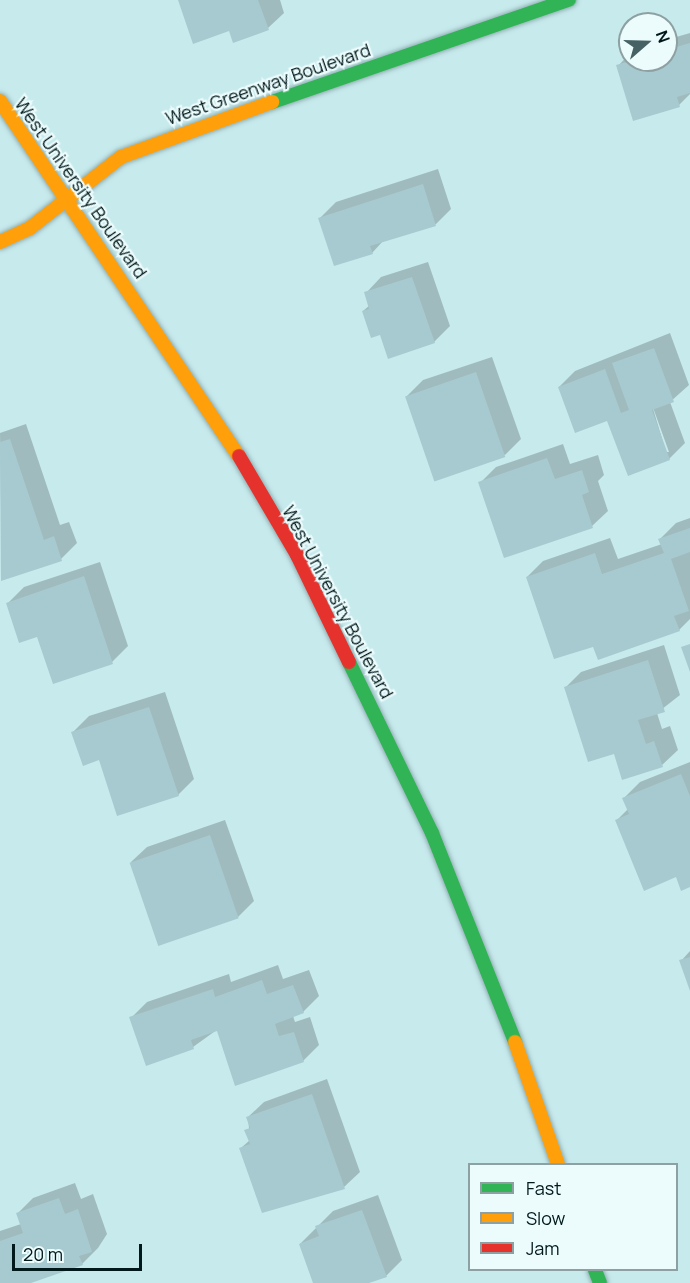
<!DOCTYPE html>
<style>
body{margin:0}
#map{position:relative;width:690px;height:1283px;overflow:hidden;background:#c7eaed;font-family:Manrope,sans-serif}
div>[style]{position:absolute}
.shadow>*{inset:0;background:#0003}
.building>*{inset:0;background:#a7cad0;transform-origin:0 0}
.roads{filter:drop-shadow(0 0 2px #91b0b3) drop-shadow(0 0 2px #91b0b3)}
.fast>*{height:14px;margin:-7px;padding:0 7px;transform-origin:7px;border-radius:7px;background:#30b455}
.slow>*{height:14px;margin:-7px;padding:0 7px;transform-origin:7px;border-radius:7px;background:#ff9f0a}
.jam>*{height:14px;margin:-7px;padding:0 7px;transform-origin:7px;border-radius:7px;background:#e5322d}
span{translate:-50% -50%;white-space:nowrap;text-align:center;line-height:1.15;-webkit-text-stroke:4.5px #ecfbfc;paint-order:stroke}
.street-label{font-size:18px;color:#01191b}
.legend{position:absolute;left:468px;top:1163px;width:210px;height:108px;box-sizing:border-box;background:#ecfbfc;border:2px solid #8ea1a2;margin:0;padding:8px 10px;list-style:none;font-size:18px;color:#01191b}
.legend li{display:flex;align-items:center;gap:12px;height:30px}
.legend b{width:30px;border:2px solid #8ea1a2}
.north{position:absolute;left:618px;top:12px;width:60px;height:60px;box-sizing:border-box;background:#ecfbfc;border:2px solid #8ea1a2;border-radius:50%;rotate:70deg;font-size:16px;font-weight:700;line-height:24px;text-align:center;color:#01191b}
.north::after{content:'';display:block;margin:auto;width:21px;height:27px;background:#466264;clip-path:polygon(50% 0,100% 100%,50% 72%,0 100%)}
.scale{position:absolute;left:12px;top:1244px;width:130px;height:27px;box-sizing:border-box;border:3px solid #01191b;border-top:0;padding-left:8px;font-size:18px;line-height:21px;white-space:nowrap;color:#01191b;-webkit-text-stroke:4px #ecfbfc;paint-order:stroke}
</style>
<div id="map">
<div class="shadow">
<div style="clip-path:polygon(179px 0,280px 0,284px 13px,268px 28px,230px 29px)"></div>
<div style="clip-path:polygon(690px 33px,690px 94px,679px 105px,618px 66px,630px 53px,630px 60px,666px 60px,666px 40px)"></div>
<div style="clip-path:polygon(438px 169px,451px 209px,436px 224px,384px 240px,372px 253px,320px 218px,336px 202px)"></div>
<div style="clip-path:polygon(428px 262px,450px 326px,434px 342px,381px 333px,363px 311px,370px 305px,366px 293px,381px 277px)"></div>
<div style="clip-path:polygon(evenodd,670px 333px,689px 385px,670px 402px,685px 443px,669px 459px,559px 387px,575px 371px,670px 333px,651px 402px,669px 452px,666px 452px,651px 402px)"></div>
<div style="clip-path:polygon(492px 357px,521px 439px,505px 455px,407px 396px,423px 380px)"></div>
<div style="clip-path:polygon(26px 424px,60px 525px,69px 522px,77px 543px,61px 559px,2px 579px,0 433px)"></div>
<div style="clip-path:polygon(563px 444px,570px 464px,598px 455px,604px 475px,598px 481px,608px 511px,592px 526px,480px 483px,496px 467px)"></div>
<div style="clip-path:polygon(690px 518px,690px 619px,679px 630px,594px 645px,527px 577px,543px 561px,610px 538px,618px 559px,662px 544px,660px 539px,676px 523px)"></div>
<div style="clip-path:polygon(100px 562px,128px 646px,112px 662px,38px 635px,8px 603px,24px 587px)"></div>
<div style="clip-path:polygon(664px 645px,680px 695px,657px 713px,662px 729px,670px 726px,678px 750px,662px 765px,565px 688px,581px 672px)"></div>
<div style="clip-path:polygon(165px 692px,194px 779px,178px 795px,100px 759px,73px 732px,89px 716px)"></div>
<div style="clip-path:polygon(690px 762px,690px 886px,617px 820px,628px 809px,624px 798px,640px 782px)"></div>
<div style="clip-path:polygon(225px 820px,254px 901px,238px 917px,159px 944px,131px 862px,147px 847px)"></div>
<div style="clip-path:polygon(690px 951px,690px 987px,681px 961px)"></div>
<div style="clip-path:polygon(278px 965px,283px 979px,309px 970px,319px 996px,303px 1012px,293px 1016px,295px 1022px,310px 1017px,319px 1045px,303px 1061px,218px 1029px,193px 1047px,131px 1018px,147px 1002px,229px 974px,231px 982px)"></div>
<div style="clip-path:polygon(327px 1079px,360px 1172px,344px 1187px,241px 1148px,250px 1140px,248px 1117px,264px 1102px)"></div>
<div style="clip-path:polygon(75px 1183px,81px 1199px,93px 1194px,107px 1234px,98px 1248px,82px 1264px,26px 1283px,0 1283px,0 1231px,21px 1224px,17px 1214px,33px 1198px)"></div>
<div style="clip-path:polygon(378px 1195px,402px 1260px,386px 1276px,365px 1283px,315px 1283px,300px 1244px,333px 1211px)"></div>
</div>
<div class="building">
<div style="clip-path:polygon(178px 0,258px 0,269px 30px,233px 43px,229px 31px,193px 44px)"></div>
<div style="clip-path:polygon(690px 43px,690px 93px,677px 97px,680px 107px,633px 121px,616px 65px,634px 60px,666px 60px,666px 50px)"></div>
<div style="clip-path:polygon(423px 184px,436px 226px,370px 246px,373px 254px,334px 266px,318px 218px)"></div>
<div style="clip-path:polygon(412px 277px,435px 343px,388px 359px,380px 335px,371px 338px,362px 311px,369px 309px,364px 292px)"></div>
<div style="clip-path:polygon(654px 348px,674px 402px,652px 410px,670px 460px,628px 476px,607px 421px,575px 433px,558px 387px,605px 369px,621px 413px,629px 410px,612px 363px)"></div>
<div style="left:476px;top:372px;width:90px;height:75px;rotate:71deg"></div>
<div style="clip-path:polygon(10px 439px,44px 540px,54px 536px,62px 561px,1px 581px,0 442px)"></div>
<div style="clip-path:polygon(547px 458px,555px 479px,582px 470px,589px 492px,582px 495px,593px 528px,504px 558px,478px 482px)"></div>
<div style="clip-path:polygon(690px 528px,690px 552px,671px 559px,689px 611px,674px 616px,680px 631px,598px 660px,593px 647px,554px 659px,526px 577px,595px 553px,602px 574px,664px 553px,658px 539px)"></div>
<div style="clip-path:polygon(84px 576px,113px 664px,53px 684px,37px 637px,19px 643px,6px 603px)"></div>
<div style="clip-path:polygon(690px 644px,690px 672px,681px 647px)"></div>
<div style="clip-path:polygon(648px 660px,665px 712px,638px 720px,646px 744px,654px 741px,663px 767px,622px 780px,614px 754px,588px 762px,564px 687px)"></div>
<div style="clip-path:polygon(149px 707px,179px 796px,117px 816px,99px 760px,83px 766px,71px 732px)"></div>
<div style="clip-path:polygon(681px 774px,690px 796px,690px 887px,681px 891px,676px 877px,644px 891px,615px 820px,629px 814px,622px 798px)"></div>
<div style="left:210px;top:835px;width:88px;height:85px;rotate:71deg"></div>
<div style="clip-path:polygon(690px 957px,690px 991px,679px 960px)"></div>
<div style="clip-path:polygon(262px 980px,267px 994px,293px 985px,304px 1013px,275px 1024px,279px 1036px,294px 1032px,304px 1062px,235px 1086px,217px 1031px,191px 1040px,194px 1049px,146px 1066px,129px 1017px,213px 989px,215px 997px)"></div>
<div style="clip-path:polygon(312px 1094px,345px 1189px,262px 1213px,239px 1148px,250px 1144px,244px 1130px,250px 1128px,246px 1117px)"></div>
<div style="clip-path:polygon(59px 1198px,65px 1214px,78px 1209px,92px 1252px,79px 1256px,83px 1265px,31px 1283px,0 1283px,0 1241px,23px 1233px,16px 1213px)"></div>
<div style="clip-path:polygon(362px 1210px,387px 1277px,369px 1283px,313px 1283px,299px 1244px,319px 1236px,315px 1226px)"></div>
</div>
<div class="roads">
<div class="fast">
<div style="left:272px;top:102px;width:314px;rotate:-19deg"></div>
<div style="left:349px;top:662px;width:190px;rotate:64.1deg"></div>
<div style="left:432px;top:833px;width:225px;rotate:68.3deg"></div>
<div style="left:595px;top:1270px;width:14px;rotate:69deg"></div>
</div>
<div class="slow">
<div style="left:0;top:101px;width:428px;rotate:56.1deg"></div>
<div style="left:0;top:242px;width:33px;rotate:-25deg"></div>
<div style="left:30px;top:228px;width:115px;rotate:-38deg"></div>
<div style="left:121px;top:157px;width:161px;rotate:-20deg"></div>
<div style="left:515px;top:1042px;width:129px;rotate:70.6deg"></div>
</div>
<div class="jam">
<div style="left:239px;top:456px;width:115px;rotate:59.6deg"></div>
<div style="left:297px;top:555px;width:119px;rotate:64.1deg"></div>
</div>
</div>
<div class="street-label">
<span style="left:268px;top:84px;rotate:-19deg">West Greenway Boulevard</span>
<span style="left:81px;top:188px;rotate:55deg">West University Boulevard</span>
<span style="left:338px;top:602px;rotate:62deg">West University Boulevard</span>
</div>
<ul class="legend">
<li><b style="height:8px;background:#30b455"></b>Fast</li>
<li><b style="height:8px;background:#ff9f0a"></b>Slow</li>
<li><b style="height:8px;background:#e5322d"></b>Jam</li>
</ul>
<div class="north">N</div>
<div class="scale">20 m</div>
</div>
